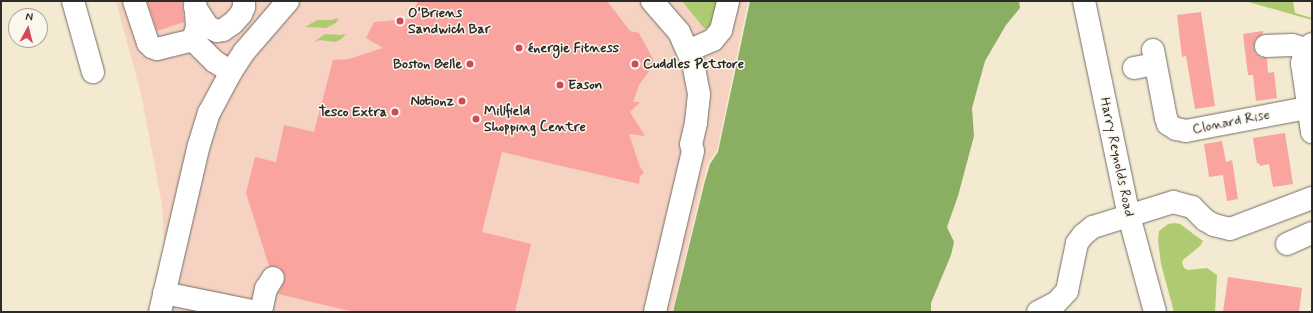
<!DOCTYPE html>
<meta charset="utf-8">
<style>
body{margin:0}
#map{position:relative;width:1313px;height:313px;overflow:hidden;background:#f4e9d1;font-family:Mynerve,sans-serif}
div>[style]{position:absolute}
.built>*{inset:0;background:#f5d2c2}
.green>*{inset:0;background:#aecb71}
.forest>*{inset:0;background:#8aaf63}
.building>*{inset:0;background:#f9a49f}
.roads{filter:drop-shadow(0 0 1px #716e65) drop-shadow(0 0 1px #716e65)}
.minor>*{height:22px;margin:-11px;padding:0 11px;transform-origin:11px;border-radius:11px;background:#fff}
.dots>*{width:11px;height:11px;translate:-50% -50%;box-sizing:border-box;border:2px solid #fbf7ec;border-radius:50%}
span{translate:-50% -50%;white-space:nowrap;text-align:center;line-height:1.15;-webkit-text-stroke:3px #fbf7ec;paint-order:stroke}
.poi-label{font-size:14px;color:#2b2b2b;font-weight:700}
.left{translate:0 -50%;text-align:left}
.right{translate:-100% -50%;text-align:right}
.street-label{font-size:14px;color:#2b2b2b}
.frame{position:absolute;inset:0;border:2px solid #2b2b2b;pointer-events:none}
.north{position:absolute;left:8px;top:8px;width:40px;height:40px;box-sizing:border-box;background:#fbf7ec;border:1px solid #a8a59f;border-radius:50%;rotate:7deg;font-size:11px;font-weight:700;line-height:16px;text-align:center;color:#2b2b2b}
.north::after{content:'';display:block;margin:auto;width:14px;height:18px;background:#d1495b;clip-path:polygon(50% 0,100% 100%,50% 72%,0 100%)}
</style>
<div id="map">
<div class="built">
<div style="clip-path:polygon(116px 1px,748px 1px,717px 150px,707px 165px,672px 312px,168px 312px,162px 205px,142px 98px)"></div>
</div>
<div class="green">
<div style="clip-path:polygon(682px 1px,717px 1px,710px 26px,706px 29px,703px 27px)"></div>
<div style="clip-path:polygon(1245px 1px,1293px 1px,1295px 13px,1312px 18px,1312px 20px)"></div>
<div style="clip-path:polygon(339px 18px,336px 23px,326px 28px,305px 27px,317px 20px,331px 20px)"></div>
<div style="clip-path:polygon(325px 34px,340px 35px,346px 34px,340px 40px,335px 42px,320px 40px,314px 42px)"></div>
<div style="clip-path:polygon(1175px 223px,1180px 224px,1203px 241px,1200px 246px,1183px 260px,1182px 263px,1184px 268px,1188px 270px,1207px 268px,1217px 275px,1215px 312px,1174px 312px,1161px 264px,1158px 240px,1159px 231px,1168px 224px)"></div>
</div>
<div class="forest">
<div style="clip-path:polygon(750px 1px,1019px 1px,1020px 8px,1006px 25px,985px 61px,972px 108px,974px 136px,958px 196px,947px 227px,954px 242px,951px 255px,931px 303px,931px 312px,673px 312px,705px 181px,710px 164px,718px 152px)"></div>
</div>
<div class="building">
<div style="clip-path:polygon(147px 1px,182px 1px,184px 22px,157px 31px)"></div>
<div style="clip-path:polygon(418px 1px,607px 1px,630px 31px,639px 33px,655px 63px,639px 85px,633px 102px,640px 102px,630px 112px,645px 136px,629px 134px,640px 167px,644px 173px,640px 176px,639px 184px,502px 152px,482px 232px,531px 244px,515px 312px,354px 312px,278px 294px,285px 279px,284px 273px,279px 267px,269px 266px,246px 193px,255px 157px,276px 162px,284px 125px,314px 132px,333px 60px,349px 59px,383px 48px,366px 38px,374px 22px,410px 19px)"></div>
<div style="clip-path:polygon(1201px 12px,1215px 106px,1195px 109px,1186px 56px,1182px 57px,1177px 15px)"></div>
<div style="clip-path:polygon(1263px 31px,1263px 34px,1255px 40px,1254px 47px,1255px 52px,1260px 57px,1267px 58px,1268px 73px,1274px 72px,1277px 98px,1256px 101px,1253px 75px,1248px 75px,1243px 34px)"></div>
<div style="clip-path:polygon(1285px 133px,1293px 184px,1273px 187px,1269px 164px,1260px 166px,1259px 163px,1257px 164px,1253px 138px)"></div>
<div style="clip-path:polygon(1222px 141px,1226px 162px,1232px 160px,1238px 199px,1227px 201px,1223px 175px,1209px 177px,1204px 144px)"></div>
<div style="clip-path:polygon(1228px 277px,1302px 288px,1299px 312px,1223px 312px)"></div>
</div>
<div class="roads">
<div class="minor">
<div style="left:73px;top:1px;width:74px;rotate:74.3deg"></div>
<div style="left:134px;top:1px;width:44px;rotate:71.6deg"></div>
<div style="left:148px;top:43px;width:6px;rotate:45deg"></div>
<div style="left:152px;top:47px;width:5px;rotate:22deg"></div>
<div style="left:157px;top:49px;width:37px;rotate:-14deg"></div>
<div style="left:193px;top:40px;width:14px;rotate:-73deg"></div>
<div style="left:197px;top:27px;width:26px;rotate:-94deg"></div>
<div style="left:652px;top:1px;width:41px;rotate:48.9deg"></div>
<div style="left:679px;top:32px;width:10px;rotate:66deg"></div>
<div style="left:683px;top:41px;width:24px;rotate:66deg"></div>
<div style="left:693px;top:63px;width:32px;rotate:79deg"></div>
<div style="left:699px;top:94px;width:29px;rotate:96deg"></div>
<div style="left:696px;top:123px;width:22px;rotate:103deg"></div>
<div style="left:691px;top:144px;width:7px;rotate:74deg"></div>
<div style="left:693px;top:151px;width:165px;rotate:103.3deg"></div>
<div style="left:1084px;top:1px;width:220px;rotate:78.2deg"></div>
<div style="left:1129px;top:216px;width:99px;rotate:74.8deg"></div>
<div style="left:195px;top:7px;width:24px;rotate:57deg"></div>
<div style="left:208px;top:27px;width:10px;rotate:24deg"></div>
<div style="left:217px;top:31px;width:6px;rotate:-9deg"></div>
<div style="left:223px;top:30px;width:12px;rotate:-35deg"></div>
<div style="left:233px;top:23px;width:12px;rotate:-48deg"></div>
<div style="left:241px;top:14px;width:8px;rotate:-67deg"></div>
<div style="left:244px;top:7px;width:6px;rotate:-90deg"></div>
<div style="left:193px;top:40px;width:30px;rotate:45deg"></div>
<div style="left:214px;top:61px;width:20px;rotate:33deg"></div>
<div style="left:1312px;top:44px;width:8px;rotate:140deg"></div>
<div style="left:1306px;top:49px;width:15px;rotate:106deg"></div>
<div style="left:1302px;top:63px;width:70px;rotate:81.8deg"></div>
<div style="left:1266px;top:46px;width:26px;rotate:-2deg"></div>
<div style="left:1292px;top:45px;width:15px;rotate:16deg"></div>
<div style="left:1153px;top:50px;width:69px;rotate:79.2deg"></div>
<div style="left:1166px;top:118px;width:6px;rotate:72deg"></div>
<div style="left:1168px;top:124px;width:9px;rotate:32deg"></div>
<div style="left:1176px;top:129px;width:10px;rotate:11deg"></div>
<div style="left:1186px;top:131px;width:123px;rotate:-10.8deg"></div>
<div style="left:688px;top:51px;width:27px;rotate:-24deg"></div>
<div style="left:713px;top:40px;width:13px;rotate:-51deg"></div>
<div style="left:721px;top:30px;width:30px;rotate:-76deg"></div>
<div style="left:1134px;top:68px;width:21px;rotate:-11deg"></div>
<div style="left:1287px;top:244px;width:27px;rotate:-24deg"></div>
<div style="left:164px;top:293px;width:95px;rotate:11.5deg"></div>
<div style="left:160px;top:312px;width:171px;rotate:-76.9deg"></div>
<div style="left:199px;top:145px;width:34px;rotate:-73deg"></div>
<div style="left:209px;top:113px;width:47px;rotate:-61.8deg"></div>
<div style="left:231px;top:72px;width:24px;rotate:-57deg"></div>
<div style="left:244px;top:52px;width:67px;rotate:-49.2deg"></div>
<div style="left:261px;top:312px;width:24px;rotate:-78deg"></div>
<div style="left:266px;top:289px;width:13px;rotate:-58deg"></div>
<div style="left:1038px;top:312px;width:20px;rotate:-27deg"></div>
<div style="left:1056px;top:303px;width:16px;rotate:-47deg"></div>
<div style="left:1067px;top:291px;width:49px;rotate:-78.2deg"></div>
<div style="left:1077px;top:243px;width:10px;rotate:-53deg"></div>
<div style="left:1083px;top:235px;width:13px;rotate:-39deg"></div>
<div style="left:1093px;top:227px;width:84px;rotate:-17.4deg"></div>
<div style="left:1173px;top:202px;width:20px;rotate:15deg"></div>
<div style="left:1192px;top:207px;width:18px;rotate:45deg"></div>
<div style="left:1205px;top:220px;width:10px;rotate:29deg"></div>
<div style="left:1214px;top:225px;width:16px;rotate:14deg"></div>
<div style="left:1230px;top:229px;width:88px;rotate:-20.7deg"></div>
</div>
</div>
<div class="dots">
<div style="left:400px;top:21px;background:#d1495b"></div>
<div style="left:519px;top:48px;background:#d1495b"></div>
<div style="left:470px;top:64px;background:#d1495b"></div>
<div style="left:635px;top:64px;background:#d1495b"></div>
<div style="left:560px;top:85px;background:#d1495b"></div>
<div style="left:462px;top:101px;background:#d1495b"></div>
<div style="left:395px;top:112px;background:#d1495b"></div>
<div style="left:476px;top:119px;background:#d1495b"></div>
</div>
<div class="poi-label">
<span class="left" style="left:408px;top:21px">O'Briens<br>Sandwich Bar</span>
<span class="left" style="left:527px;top:48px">énergie Fitness</span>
<span class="right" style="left:462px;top:64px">Boston Belle</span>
<span class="left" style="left:643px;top:64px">Cuddles Petstore</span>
<span class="left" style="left:568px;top:85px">Eason</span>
<span class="right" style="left:454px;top:101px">Notionz</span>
<span class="left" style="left:484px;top:119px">Millfield<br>Shopping Centre</span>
<span class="right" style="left:387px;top:112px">Tesco Extra</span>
</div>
<div class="street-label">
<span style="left:1231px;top:122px;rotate:-11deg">Clonard Rise</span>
<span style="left:1117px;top:157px;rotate:78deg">Harry Reynolds Road</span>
</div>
<div class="frame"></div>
<div class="north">N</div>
</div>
